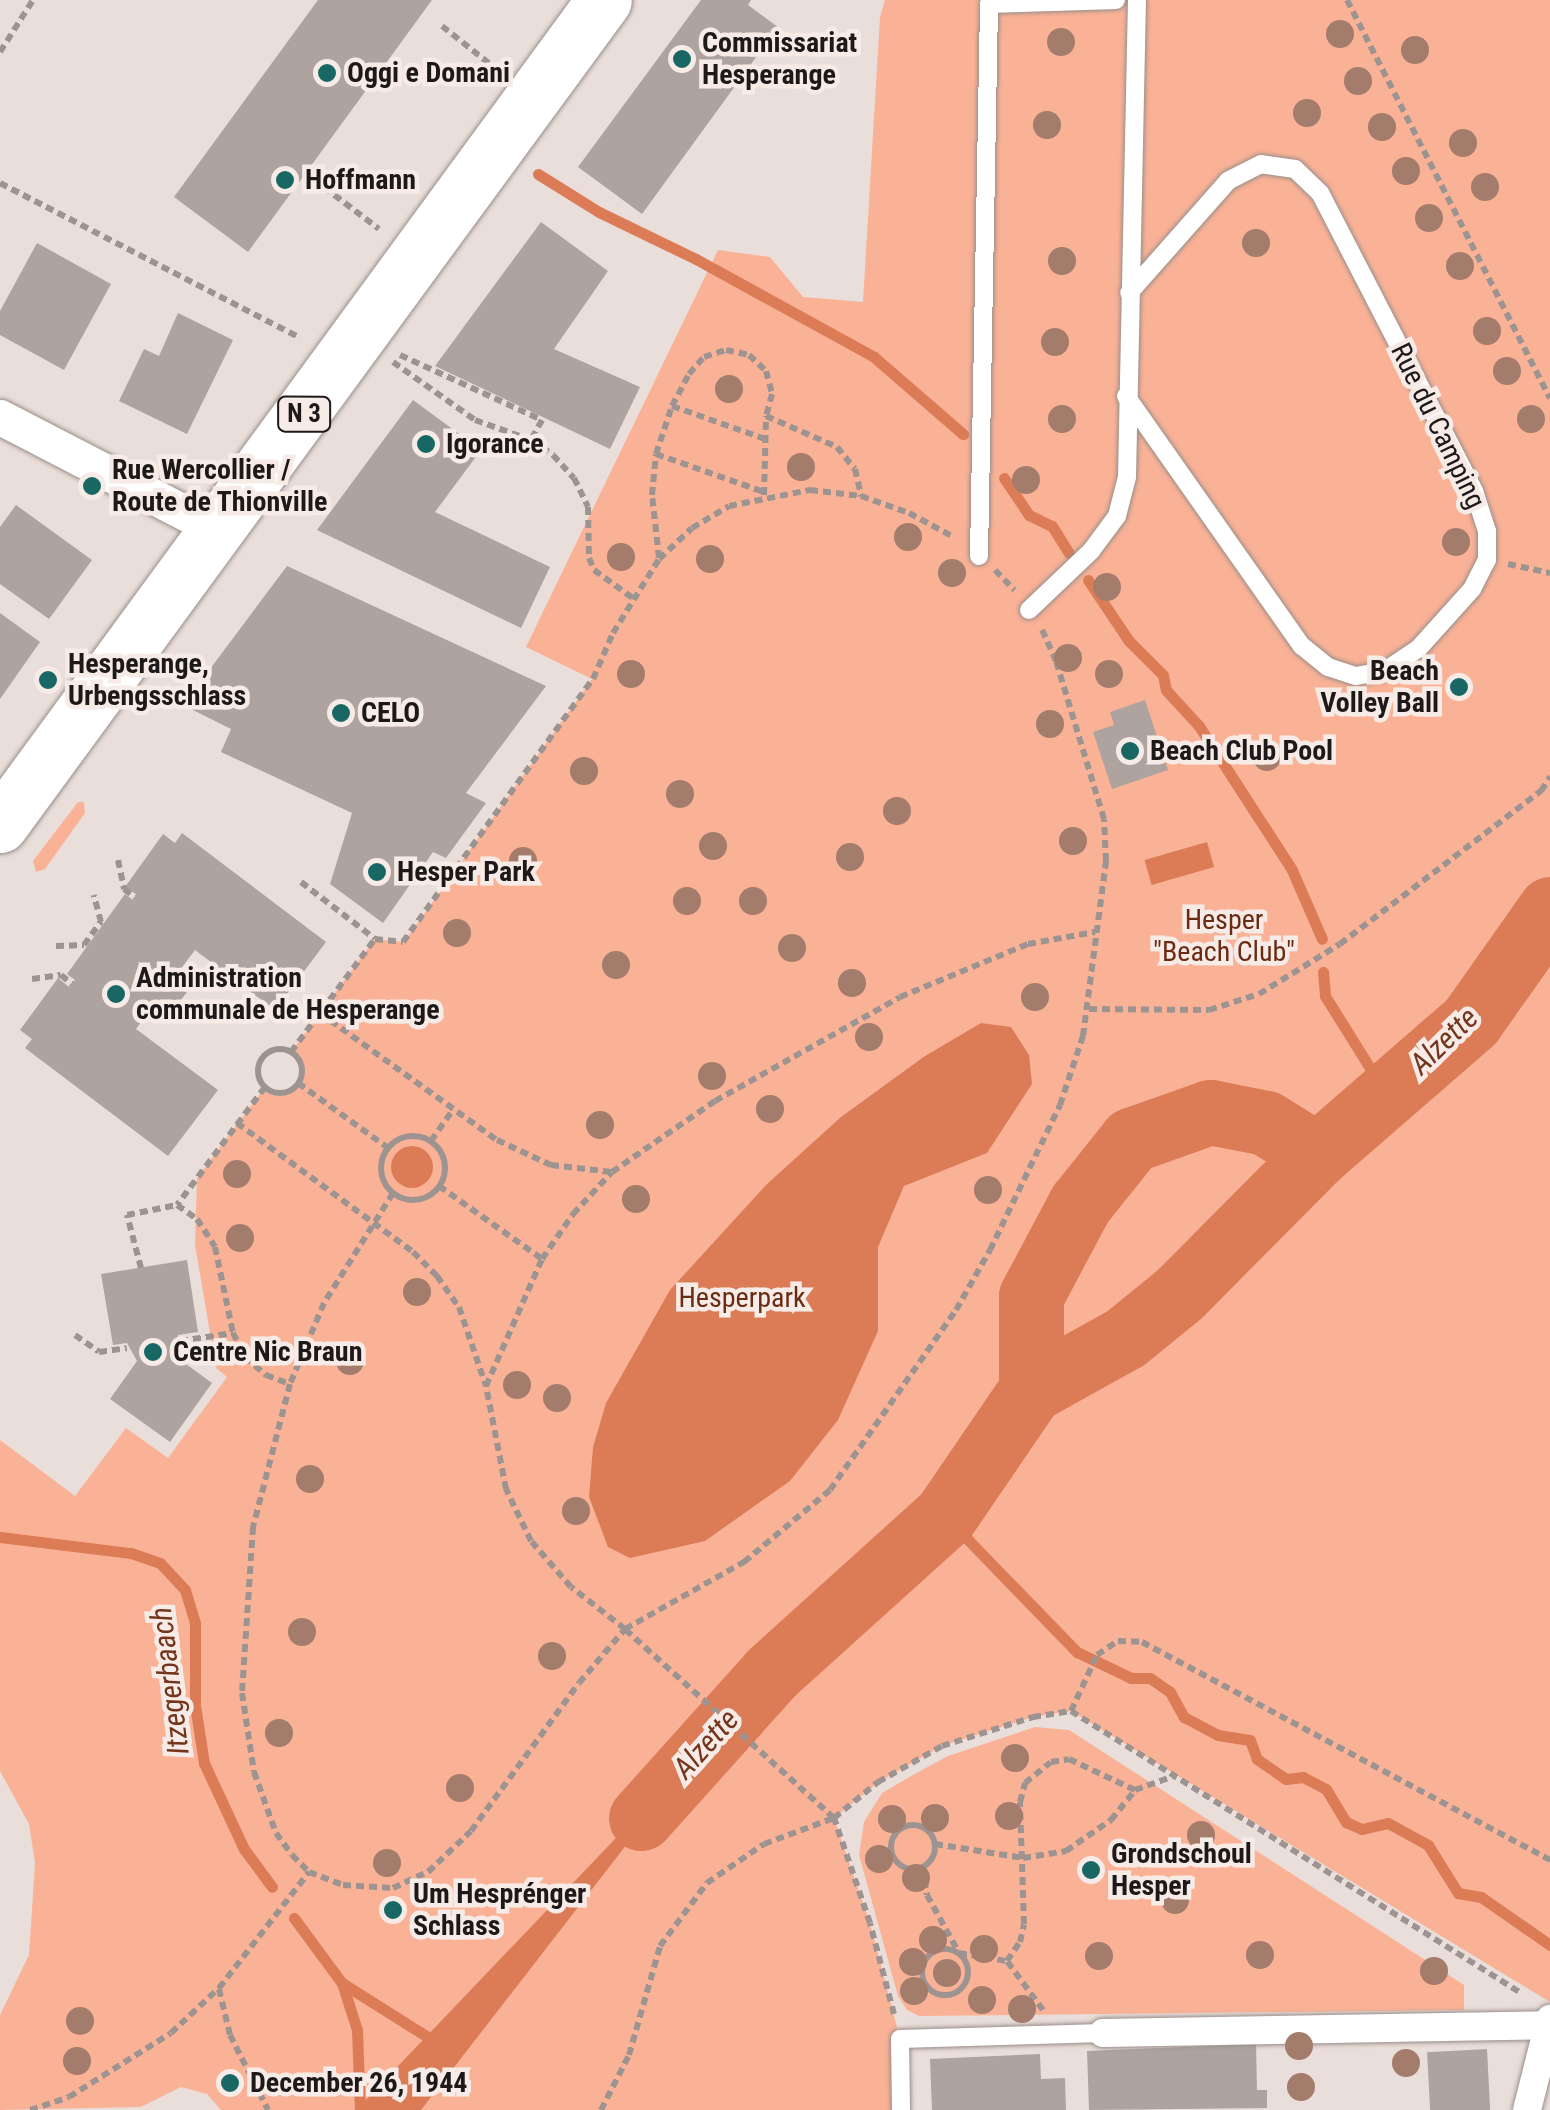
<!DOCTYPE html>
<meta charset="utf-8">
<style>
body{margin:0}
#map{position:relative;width:1550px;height:2110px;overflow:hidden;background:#eadeda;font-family:"Roboto Condensed",sans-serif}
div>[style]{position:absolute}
.green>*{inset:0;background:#fab296}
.water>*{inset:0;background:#dc7c57;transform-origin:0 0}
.round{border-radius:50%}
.stream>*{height:11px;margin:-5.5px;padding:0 5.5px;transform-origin:5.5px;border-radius:5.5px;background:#dc7c57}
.river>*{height:65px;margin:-32.5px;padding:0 32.5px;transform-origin:32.5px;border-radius:32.5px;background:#dc7c57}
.building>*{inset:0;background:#aea39f;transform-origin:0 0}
.path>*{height:6px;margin-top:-3px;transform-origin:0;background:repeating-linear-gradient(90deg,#9d9491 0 8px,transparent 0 13px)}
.path>.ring{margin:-3px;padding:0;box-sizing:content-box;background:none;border:6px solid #9d9491;border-radius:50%}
.roads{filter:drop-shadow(0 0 2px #998e8a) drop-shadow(0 0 2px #998e8a)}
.service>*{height:18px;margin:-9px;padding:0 9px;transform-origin:9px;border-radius:9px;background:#fff}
.pedestrian>*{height:28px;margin:-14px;padding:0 14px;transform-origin:14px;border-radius:14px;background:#fff}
.minor>*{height:35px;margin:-17.5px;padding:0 17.5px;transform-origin:17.5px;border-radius:17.5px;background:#fff}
.primary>*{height:55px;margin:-27.5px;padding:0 27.5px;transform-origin:27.5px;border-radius:27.5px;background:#fff}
.trees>*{width:28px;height:28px;margin:-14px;border-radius:50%;background:#a37c6b}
.dots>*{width:28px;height:28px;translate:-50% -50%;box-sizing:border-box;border:5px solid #f7ebe7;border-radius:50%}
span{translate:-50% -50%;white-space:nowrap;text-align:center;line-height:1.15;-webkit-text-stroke:9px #f7ebe7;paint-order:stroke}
.shield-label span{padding:2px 8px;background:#f7ebe7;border:2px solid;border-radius:8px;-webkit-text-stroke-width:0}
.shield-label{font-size:25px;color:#1d1918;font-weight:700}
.poi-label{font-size:28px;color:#1d1918;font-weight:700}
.left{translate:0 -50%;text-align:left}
.right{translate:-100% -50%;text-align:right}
.street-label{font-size:28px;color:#1d1918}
.park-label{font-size:28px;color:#692b11}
.water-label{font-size:30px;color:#73351b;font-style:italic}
</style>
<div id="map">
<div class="green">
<div style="clip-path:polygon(885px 0,1550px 0,1550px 2002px,1071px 1711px,1033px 1717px,942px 1746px,879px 1782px,834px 1818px,870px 1923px,900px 2039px,901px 2110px,221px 2110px,207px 2094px,181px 2087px,141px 2107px,0 2110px,0 2015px,29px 1955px,35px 1863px,29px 1824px,0 1771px,0 1440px,75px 1496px,126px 1428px,168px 1458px,227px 1377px,216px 1368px,195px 1245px,197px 1178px,265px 1087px,283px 1093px,298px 1083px,301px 1066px,291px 1052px,375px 939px,404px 942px,592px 679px,526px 647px,718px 250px,770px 257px,803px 297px,863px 302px,880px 17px)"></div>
<div style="clip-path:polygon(78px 802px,84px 802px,85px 813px,45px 869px,36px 872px,33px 861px)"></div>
<div style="clip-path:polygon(1035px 1727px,1069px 1730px,1464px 1985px,1464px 2010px,919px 2016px,907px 2010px,898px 1996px,859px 1855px,864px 1822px,882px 1793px,913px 1775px,948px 1756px)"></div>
</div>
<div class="water">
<div style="left:1207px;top:842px;width:26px;height:65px;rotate:74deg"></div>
<div style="clip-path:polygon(981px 1023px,1011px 1027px,1029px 1055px,1032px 1084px,987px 1153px,904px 1186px,878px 1247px,878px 1331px,838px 1420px,790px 1481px,705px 1541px,630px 1558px,608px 1547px,589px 1497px,593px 1447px,606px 1403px,670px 1290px,766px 1185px,841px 1117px,925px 1056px)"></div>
<div class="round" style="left:391px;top:1146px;width:42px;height:42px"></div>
<div style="clip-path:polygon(699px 1751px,421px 2110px,356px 2110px,358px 2108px)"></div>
</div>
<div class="stream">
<div style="left:538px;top:174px;width:72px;rotate:31.9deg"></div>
<div style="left:599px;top:212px;width:108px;rotate:25.9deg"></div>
<div style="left:696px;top:259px;width:203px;rotate:28.8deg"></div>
<div style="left:874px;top:357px;width:118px;rotate:40.9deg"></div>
<div style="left:1004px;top:478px;width:45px;rotate:56deg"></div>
<div style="left:1029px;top:515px;width:25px;rotate:26deg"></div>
<div style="left:1052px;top:526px;width:32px;rotate:58deg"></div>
<div style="left:1088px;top:580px;width:73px;rotate:56.1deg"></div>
<div style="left:1129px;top:641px;width:48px;rotate:45deg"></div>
<div style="left:1163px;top:675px;width:15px;rotate:79deg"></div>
<div style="left:1166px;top:690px;width:49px;rotate:47.5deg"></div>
<div style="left:1199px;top:726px;width:171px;rotate:57.1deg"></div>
<div style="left:1292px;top:870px;width:75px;rotate:66.5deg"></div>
<div style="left:1323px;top:972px;width:24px;rotate:85deg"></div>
<div style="left:1325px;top:996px;width:119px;rotate:58deg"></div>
<div style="left:945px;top:1516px;width:190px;rotate:45.9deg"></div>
<div style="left:1077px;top:1652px;width:60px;rotate:25.7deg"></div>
<div style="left:1131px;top:1678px;width:19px"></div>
<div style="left:1150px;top:1678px;width:24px;rotate:35deg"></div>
<div style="left:1170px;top:1692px;width:29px;rotate:61deg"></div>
<div style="left:1184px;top:1717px;width:38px;rotate:28deg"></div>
<div style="left:1218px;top:1735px;width:32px;rotate:9deg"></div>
<div style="left:1250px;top:1740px;width:20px;rotate:70deg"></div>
<div style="left:1257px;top:1759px;width:35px;rotate:35deg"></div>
<div style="left:1286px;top:1779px;width:17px;rotate:-7deg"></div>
<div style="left:1303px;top:1777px;width:26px;rotate:28deg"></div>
<div style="left:1326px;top:1789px;width:39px;rotate:59deg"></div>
<div style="left:1346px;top:1822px;width:17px;rotate:24deg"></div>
<div style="left:1362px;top:1829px;width:27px;rotate:-13deg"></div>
<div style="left:1388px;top:1823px;width:46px;rotate:28.8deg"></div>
<div style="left:1428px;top:1845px;width:57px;rotate:58deg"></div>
<div style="left:1458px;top:1893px;width:23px;rotate:10deg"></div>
<div style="left:1481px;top:1897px;width:84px;rotate:34.8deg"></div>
<div style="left:0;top:1537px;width:132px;rotate:7deg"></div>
<div style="left:131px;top:1553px;width:31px;rotate:19deg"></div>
<div style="left:160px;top:1563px;width:37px;rotate:47deg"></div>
<div style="left:185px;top:1590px;width:34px;rotate:73deg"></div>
<div style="left:195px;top:1623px;width:82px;rotate:90deg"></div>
<div style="left:195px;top:1705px;width:59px;rotate:81.2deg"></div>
<div style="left:204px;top:1763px;width:95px;rotate:65.1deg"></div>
<div style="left:244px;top:1849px;width:47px;rotate:53.6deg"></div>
<div style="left:294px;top:1918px;width:81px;rotate:53.6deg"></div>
<div style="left:342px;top:1983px;width:115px;rotate:32.2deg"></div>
<div style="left:342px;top:1983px;width:49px;rotate:72.3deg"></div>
<div style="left:357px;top:2030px;width:80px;rotate:87.9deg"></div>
</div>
<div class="river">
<div style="left:1031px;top:1390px;width:94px;rotate:-90deg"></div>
<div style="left:1031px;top:1296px;width:104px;rotate:-62deg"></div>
<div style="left:1080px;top:1204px;width:82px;rotate:-51.4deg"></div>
<div style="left:1131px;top:1140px;width:84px;rotate:-19.5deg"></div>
<div style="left:1210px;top:1112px;width:57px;rotate:11.1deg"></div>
<div style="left:1266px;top:1123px;width:60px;rotate:32.1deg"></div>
<div style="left:641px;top:1818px;width:195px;rotate:-48.1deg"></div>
<div style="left:771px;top:1673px;width:234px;rotate:-42.1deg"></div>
<div style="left:945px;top:1516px;width:153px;rotate:-55.7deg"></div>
<div style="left:1031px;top:1390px;width:107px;rotate:-29deg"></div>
<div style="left:1125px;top:1338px;width:70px;rotate:-39.2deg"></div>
<div style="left:1179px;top:1294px;width:196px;rotate:-45.2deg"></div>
<div style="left:1317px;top:1155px;width:204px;rotate:-41deg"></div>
<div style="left:1471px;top:1021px;width:137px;rotate:-54.8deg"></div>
</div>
<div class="building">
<div style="clip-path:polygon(318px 0,432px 0,248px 252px,174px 197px)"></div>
<div style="clip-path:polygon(701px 0,751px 0,748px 5px,778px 27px,642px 214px,578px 167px)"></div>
<div style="clip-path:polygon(541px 222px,608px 271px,554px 349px,640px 387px,610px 449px,435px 366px)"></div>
<div style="clip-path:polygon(37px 243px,111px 284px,64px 370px,0 335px,0 311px)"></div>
<div style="clip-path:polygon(178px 313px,233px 340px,187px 434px,119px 401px,144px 349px,159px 356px)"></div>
<div style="clip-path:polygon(413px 400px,481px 450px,435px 512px,550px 567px,521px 628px,317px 530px)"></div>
<div style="clip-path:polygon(16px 505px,92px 560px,49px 619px,0 584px,0 527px)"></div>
<div style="clip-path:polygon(287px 566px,546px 686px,466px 793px,486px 803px,446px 858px,433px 852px,383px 923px,330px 884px,352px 813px,221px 752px,231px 729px,183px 705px)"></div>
<div style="clip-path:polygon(0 613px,40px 642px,0 699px)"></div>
<div style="clip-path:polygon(1145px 700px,1168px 770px,1112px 789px,1093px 732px,1114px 725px,1110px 712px)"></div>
<div style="clip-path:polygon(182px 833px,326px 942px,275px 1010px,195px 950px,176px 975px,192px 986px,172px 1011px,157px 1000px,136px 1029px,218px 1090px,168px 1156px,25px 1048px,32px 1039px,20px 1030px,58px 978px,69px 987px,75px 980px,67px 974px,125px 894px,133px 900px,137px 895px,125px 887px,163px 834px,175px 843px)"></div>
<div style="clip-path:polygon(187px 1260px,198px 1332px,178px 1335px,175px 1356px,212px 1383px,170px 1442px,110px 1399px,137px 1361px,127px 1343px,113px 1345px,101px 1274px)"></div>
<div style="clip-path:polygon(1256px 2044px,1257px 2090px,1267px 2090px,1267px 2108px,1089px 2110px,1087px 2051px)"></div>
<div style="left:1487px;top:2049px;width:61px;height:60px;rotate:87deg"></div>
<div style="clip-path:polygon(1040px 2054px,1041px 2079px,1065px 2078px,1066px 2110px,932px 2110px,930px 2059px)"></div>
</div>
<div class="path">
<div style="left:1347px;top:0;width:447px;rotate:63deg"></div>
<div style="left:442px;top:26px;width:69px;rotate:38.5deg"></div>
<div style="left:0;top:52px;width:62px;rotate:-57.6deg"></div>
<div style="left:0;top:183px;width:338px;rotate:27.3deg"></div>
<div style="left:324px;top:187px;width:69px;rotate:37.4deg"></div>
<div style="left:400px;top:355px;width:156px;rotate:24.6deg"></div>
<div style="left:542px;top:420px;width:23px;rotate:119deg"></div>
<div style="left:393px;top:362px;width:100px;rotate:35.3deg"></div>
<div style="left:475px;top:420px;width:59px;rotate:19.7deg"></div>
<div style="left:531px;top:440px;width:27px;rotate:34deg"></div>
<div style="left:553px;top:455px;width:31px;rotate:48deg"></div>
<div style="left:574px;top:478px;width:32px;rotate:64deg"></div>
<div style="left:588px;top:507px;width:51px;rotate:88.9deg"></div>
<div style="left:589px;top:558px;width:13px;rotate:67deg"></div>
<div style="left:594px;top:570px;width:49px;rotate:35.9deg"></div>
<div style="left:672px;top:406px;width:99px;rotate:19.5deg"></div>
<div style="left:656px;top:454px;width:114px;rotate:19.4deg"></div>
<div style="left:764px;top:495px;width:79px;rotate:-88.5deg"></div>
<div style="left:659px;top:558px;width:63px;rotate:-96.3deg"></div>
<div style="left:652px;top:495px;width:41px;rotate:-84.4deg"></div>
<div style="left:656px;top:454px;width:51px;rotate:-71.6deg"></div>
<div style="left:672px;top:406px;width:36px;rotate:-62deg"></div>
<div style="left:689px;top:374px;width:23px;rotate:-49deg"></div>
<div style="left:704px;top:357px;width:23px;rotate:-18deg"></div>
<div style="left:726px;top:350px;width:24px;rotate:12deg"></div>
<div style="left:749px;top:355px;width:23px;rotate:43deg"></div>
<div style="left:766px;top:371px;width:24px;rotate:75deg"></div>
<div style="left:772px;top:394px;width:23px;rotate:105deg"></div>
<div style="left:766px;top:416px;width:77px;rotate:23.6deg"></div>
<div style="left:837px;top:447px;width:28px;rotate:51deg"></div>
<div style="left:855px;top:469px;width:28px;rotate:77deg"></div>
<div style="left:1508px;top:564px;width:43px;rotate:12.1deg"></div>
<div style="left:995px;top:570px;width:28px;rotate:46deg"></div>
<div style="left:118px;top:860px;width:30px;rotate:78deg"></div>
<div style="left:124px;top:889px;width:14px;rotate:36deg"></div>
<div style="left:301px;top:882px;width:93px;rotate:37.6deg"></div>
<div style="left:56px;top:946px;width:28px;rotate:-2deg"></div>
<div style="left:84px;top:945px;width:29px;rotate:-54deg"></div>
<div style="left:101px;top:922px;width:28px;rotate:-105deg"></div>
<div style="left:32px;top:979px;width:29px;rotate:-8deg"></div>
<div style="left:61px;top:975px;width:14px;rotate:39deg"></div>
<div style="left:1089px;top:1009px;width:120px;rotate:0.5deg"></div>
<div style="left:1209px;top:1010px;width:52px;rotate:-17.7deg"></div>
<div style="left:1259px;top:994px;width:95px;rotate:-31.7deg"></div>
<div style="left:1340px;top:944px;width:253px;rotate:-37.3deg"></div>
<div style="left:1541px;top:791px;width:17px;rotate:-57deg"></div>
<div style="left:320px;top:1013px;width:218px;rotate:35.7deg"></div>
<div style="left:497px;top:1140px;width:60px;rotate:24.8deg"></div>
<div style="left:551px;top:1165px;width:61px;rotate:6.5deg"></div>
<div class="ring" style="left:258px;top:1049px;width:38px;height:38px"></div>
<div style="left:291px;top:1052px;width:141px;rotate:-53.4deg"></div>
<div style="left:375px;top:939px;width:28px;rotate:6deg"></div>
<div style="left:403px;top:942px;width:324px;rotate:-54.2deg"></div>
<div style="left:593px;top:679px;width:50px;rotate:-66.5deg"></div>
<div style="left:613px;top:633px;width:87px;rotate:-58.1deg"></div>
<div style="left:659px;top:559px;width:45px;rotate:-43.2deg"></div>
<div style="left:692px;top:528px;width:43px;rotate:-30.7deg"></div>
<div style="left:729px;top:506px;width:83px;rotate:-11.2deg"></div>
<div style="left:810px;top:490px;width:51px;rotate:6.7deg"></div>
<div style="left:861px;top:496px;width:51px;rotate:19.5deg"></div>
<div style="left:909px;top:513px;width:51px;rotate:28.1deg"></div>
<div style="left:298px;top:1083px;width:111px;rotate:35.8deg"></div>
<div style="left:265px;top:1087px;width:147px;rotate:126.7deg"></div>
<div style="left:177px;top:1205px;width:24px;rotate:35deg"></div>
<div style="left:197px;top:1219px;width:33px;rotate:57deg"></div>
<div style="left:215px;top:1247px;width:88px;rotate:78.2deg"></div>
<div style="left:233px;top:1333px;width:27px;rotate:63deg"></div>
<div style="left:245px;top:1357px;width:28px;rotate:41deg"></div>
<div style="left:266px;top:1375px;width:26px;rotate:21deg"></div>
<div style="left:237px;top:1123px;width:218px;rotate:36.2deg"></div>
<div style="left:413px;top:1252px;width:34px;rotate:45deg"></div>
<div style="left:437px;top:1276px;width:38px;rotate:55deg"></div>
<div style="left:459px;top:1307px;width:83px;rotate:71.1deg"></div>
<div class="ring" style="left:381px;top:1136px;width:58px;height:58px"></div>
<div style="left:431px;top:1141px;width:38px;rotate:-55deg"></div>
<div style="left:439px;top:1186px;width:126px;rotate:35.3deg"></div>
<div style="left:393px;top:1193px;width:130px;rotate:122.1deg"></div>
<div style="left:324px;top:1303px;width:88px;rotate:112.8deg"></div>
<div style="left:290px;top:1384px;width:148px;rotate:104.5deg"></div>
<div style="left:253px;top:1527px;width:166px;rotate:93.8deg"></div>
<div style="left:242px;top:1693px;width:80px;rotate:81.4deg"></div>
<div style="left:254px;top:1772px;width:65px;rotate:70.2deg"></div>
<div style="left:276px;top:1833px;width:27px;rotate:54deg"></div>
<div style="left:292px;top:1855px;width:24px;rotate:45deg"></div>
<div style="left:309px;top:1872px;width:36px;rotate:21deg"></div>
<div style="left:343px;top:1885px;width:50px;rotate:3.4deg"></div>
<div style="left:393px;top:1888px;width:38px;rotate:-25deg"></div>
<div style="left:428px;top:1872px;width:59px;rotate:-43.6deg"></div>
<div style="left:471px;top:1831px;width:183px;rotate:-53.9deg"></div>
<div style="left:579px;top:1683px;width:71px;rotate:-49.6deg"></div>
<div style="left:625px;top:1629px;width:137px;rotate:-29.4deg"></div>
<div style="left:744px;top:1562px;width:112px;rotate:-39.9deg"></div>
<div style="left:830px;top:1490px;width:220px;rotate:-55deg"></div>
<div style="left:956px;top:1310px;width:69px;rotate:-60.5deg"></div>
<div style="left:990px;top:1250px;width:161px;rotate:-64.2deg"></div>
<div style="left:1060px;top:1105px;width:73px;rotate:-71.6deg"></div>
<div style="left:1083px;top:1036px;width:177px;rotate:-82.5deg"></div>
<div style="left:1106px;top:861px;width:42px;rotate:-92.7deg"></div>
<div style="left:1104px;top:819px;width:165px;rotate:-106.9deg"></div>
<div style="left:1056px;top:661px;width:35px;rotate:-114deg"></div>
<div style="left:141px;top:1268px;width:55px;rotate:-104.8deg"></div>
<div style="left:127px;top:1215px;width:51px;rotate:-11.3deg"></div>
<div style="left:75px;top:1335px;width:29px;rotate:35deg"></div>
<div style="left:99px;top:1352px;width:28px;rotate:-8deg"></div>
<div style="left:180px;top:1341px;width:54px;rotate:-8.6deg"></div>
<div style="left:1071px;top:1711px;width:62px;rotate:-65.1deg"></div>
<div style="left:1097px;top:1655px;width:25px;rotate:-34deg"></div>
<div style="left:1118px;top:1641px;width:24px;rotate:2deg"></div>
<div style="left:1142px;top:1642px;width:463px;rotate:28.1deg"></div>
<div class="ring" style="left:891px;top:1825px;width:38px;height:38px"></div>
<div style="left:935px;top:1844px;width:89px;rotate:9deg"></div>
<div style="left:1023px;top:1858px;width:44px;rotate:-9.2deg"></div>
<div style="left:1066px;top:1851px;width:55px;rotate:-34.6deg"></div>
<div style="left:1111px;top:1820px;width:38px;rotate:-51deg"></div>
<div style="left:923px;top:1867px;width:28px;rotate:82deg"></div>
<div style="left:927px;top:1895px;width:66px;rotate:61.1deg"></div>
<div style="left:959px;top:1953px;width:49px;rotate:9.5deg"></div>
<div class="ring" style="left:922px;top:1949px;width:40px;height:40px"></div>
<div style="left:219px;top:1989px;width:47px;rotate:76.6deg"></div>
<div style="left:230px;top:2035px;width:84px;rotate:63.1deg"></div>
<div style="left:1043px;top:2010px;width:61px;rotate:-126.3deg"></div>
<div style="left:1007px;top:1961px;width:23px;rotate:-56deg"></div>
<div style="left:1020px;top:1942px;width:18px;rotate:-77deg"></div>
<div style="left:1024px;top:1924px;width:122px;rotate:-91.9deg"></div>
<div style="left:1020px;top:1802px;width:20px;rotate:-75deg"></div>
<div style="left:1025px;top:1783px;width:33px;rotate:-39deg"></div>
<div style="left:1051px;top:1762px;width:18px;rotate:-9deg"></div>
<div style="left:1069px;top:1759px;width:73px;rotate:25.2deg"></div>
<div style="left:1135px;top:1790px;width:41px;rotate:-19.7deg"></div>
<div style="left:894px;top:2014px;width:94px;rotate:-104.8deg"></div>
<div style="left:870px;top:1923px;width:111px;rotate:-108.9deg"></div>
<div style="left:834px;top:1818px;width:282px;rotate:-137.9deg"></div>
<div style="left:625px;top:1629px;width:68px;rotate:-142.1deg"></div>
<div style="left:571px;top:1587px;width:61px;rotate:-131deg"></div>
<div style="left:531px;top:1541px;width:58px;rotate:-115.7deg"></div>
<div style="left:506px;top:1489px;width:105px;rotate:-101deg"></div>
<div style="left:486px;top:1386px;width:139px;rotate:-66.2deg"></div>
<div style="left:542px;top:1259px;width:55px;rotate:-55.4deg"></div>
<div style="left:573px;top:1214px;width:57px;rotate:-47.1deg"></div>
<div style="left:612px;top:1172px;width:125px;rotate:-34.6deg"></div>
<div style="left:715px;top:1101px;width:212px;rotate:-29.3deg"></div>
<div style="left:900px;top:997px;width:139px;rotate:-22.5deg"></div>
<div style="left:1028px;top:944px;width:68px;rotate:-10.2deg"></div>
<div style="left:30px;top:2110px;width:41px;rotate:-18.4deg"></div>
<div style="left:69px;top:2097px;width:120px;rotate:-32.1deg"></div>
<div style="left:171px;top:2033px;width:66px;rotate:-43.2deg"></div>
<div style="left:219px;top:1988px;width:147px;rotate:-52.2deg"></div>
<div style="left:601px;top:2110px;width:62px;rotate:-63deg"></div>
<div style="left:629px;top:2055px;width:113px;rotate:-74.1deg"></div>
<div style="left:660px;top:1946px;width:79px;rotate:-53.3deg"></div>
<div style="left:707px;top:1883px;width:69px;rotate:-34.4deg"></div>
<div style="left:764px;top:1844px;width:75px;rotate:-20.4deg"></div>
<div style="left:834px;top:1818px;width:57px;rotate:-39.3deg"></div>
<div style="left:878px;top:1782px;width:73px;rotate:-29.4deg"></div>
<div style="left:942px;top:1746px;width:96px;rotate:-17.7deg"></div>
<div style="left:1033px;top:1717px;width:38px;rotate:-9deg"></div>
<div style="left:1071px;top:1711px;width:531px;rotate:32.07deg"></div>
</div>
<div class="roads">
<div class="service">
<div style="left:1126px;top:396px;width:306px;rotate:54.9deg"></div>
<div style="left:1302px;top:646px;width:33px;rotate:39deg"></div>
<div style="left:1328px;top:667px;width:29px;rotate:18deg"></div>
<div style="left:1356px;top:676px;width:29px;rotate:-10deg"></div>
<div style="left:1385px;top:671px;width:40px;rotate:-34deg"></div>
<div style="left:1418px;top:649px;width:81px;rotate:-48deg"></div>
<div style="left:1472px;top:589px;width:33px;rotate:-63deg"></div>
<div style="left:1487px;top:560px;width:29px;rotate:-90deg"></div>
<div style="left:1487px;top:531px;width:42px;rotate:-108deg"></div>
<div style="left:1474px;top:491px;width:335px;rotate:-117.3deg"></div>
<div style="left:1320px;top:193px;width:35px;rotate:-136deg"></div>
<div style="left:1295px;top:169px;width:34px;rotate:-172deg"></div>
<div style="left:1261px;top:164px;width:37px;rotate:153deg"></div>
<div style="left:1228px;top:181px;width:149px;rotate:131.5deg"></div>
<div style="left:979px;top:556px;width:552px;rotate:-88.96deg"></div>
<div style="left:989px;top:4px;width:127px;rotate:-1.8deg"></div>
<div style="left:1029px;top:610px;width:86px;rotate:-43.6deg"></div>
<div style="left:1091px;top:551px;width:44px;rotate:-53.4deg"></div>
<div style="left:1117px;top:516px;width:40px;rotate:-75.6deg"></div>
<div style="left:1127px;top:477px;width:477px;rotate:-88.8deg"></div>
<div style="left:901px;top:2110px;width:71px;rotate:-90.8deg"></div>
<div style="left:900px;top:2039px;width:203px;rotate:-1.7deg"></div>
</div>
<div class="pedestrian">
<div style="left:1103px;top:2033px;width:445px;rotate:-1deg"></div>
<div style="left:1527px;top:2110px;width:94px;rotate:-75.8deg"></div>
</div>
<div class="minor">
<div style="left:0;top:417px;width:246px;rotate:27.4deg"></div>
</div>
<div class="primary">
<div style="left:0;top:825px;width:1022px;rotate:-53.79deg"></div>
</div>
</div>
<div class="trees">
<div style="left:1340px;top:34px"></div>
<div style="left:1061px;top:42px"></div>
<div style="left:1415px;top:50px"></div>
<div style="left:1358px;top:81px"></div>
<div style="left:1307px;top:113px"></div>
<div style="left:1047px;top:125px"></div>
<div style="left:1382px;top:127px"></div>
<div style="left:1463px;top:143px"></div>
<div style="left:1406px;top:171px"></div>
<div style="left:1485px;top:187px"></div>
<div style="left:1429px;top:218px"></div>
<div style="left:1256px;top:243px"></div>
<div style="left:1062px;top:261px"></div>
<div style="left:1460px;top:266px"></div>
<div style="left:1487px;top:331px"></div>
<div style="left:1055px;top:342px"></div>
<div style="left:1507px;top:371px"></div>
<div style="left:729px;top:389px"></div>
<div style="left:1062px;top:419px"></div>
<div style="left:1531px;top:419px"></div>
<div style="left:801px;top:467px"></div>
<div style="left:1026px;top:480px"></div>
<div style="left:908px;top:537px"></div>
<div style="left:1456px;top:542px"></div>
<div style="left:621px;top:557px"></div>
<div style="left:710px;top:559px"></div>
<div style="left:952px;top:573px"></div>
<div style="left:1107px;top:587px"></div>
<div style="left:1068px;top:658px"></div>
<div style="left:631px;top:674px"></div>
<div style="left:1109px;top:674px"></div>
<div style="left:1050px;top:724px"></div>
<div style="left:1267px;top:757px"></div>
<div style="left:584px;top:771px"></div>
<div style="left:680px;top:794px"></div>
<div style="left:897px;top:811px"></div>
<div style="left:1073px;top:841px"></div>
<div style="left:713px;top:846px"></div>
<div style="left:850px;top:857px"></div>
<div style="left:523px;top:861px"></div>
<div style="left:687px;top:901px"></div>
<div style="left:753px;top:901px"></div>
<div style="left:457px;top:933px"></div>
<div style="left:792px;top:948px"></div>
<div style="left:616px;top:965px"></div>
<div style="left:852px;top:983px"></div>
<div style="left:1035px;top:997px"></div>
<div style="left:869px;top:1037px"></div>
<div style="left:712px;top:1076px"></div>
<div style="left:770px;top:1109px"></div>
<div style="left:600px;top:1125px"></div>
<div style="left:237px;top:1174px"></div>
<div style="left:988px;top:1190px"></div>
<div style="left:636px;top:1199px"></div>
<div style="left:240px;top:1238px"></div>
<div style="left:417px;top:1292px"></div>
<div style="left:350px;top:1361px"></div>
<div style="left:517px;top:1385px"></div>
<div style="left:557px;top:1398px"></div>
<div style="left:310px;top:1479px"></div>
<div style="left:576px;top:1511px"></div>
<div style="left:302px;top:1632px"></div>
<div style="left:552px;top:1656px"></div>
<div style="left:279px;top:1733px"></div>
<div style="left:1015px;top:1758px"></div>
<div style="left:460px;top:1788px"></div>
<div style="left:1009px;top:1816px"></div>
<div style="left:935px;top:1818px"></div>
<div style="left:892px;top:1819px"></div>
<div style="left:1201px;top:1835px"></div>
<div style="left:879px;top:1859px"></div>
<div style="left:387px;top:1863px"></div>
<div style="left:916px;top:1878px"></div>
<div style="left:1175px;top:1900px"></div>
<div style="left:933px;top:1940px"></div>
<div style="left:984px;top:1949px"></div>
<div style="left:1260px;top:1955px"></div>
<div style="left:1099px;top:1956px"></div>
<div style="left:913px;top:1962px"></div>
<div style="left:1434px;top:1971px"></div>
<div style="left:947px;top:1973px"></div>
<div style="left:914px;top:1991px"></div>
<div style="left:982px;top:2000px"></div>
<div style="left:1022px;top:2009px"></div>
<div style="left:80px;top:2021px"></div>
<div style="left:1299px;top:2046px"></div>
<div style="left:77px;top:2061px"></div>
<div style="left:1406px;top:2063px"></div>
<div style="left:1301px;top:2087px"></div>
</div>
<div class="dots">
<div style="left:682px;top:59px;background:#196764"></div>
<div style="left:327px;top:73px;background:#196764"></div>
<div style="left:285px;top:180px;background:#196764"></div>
<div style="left:426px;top:444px;background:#196764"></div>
<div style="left:92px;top:486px;background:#196764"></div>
<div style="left:48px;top:680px;background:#196764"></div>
<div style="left:1459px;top:687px;background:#196764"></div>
<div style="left:341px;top:713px;background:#196764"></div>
<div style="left:1130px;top:751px;background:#196764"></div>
<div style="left:377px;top:872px;background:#196764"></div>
<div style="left:116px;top:994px;background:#196764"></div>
<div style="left:153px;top:1352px;background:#196764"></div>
<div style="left:1091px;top:1870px;background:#196764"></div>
<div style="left:393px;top:1910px;background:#196764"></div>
<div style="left:230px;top:2083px;background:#196764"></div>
</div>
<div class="shield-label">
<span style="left:304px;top:414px">N 3</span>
</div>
<div class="poi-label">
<span class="left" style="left:702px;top:59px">Commissariat<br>Hesperange</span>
<span class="left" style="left:347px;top:73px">Oggi e Domani</span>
<span class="left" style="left:305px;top:180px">Hoffmann</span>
<span class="left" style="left:446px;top:444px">Igorance</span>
<span class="left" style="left:112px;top:486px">Rue Wercollier /<br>Route de Thionville</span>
<span class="left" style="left:68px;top:680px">Hesperange,<br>Urbengsschlass</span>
<span class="right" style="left:1439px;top:687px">Beach<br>Volley Ball</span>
<span class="left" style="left:361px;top:713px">CELO</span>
<span class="left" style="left:1150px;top:751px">Beach Club Pool</span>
<span class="left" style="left:397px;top:872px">Hesper Park</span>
<span class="left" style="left:136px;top:994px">Administration<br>communale de Hesperange</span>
<span class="left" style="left:173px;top:1352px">Centre Nic Braun</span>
<span class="left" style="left:1111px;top:1870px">Grondschoul<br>Hesper</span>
<span class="left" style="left:413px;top:1910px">Um Hesprénger<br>Schlass</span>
<span class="left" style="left:250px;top:2083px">December 26, 1944</span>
</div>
<div class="street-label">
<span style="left:1438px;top:426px;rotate:64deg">Rue du Camping</span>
</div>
<div class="park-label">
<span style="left:1224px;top:936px">Hesper<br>"Beach Club"</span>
<span style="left:742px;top:1298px">Hesperpark</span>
</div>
<div class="water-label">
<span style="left:1444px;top:1041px;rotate:-44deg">Alzette</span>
<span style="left:170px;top:1681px;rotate:-97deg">Itzegerbaach</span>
<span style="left:706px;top:1744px;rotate:-48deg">Alzette</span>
</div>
</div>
